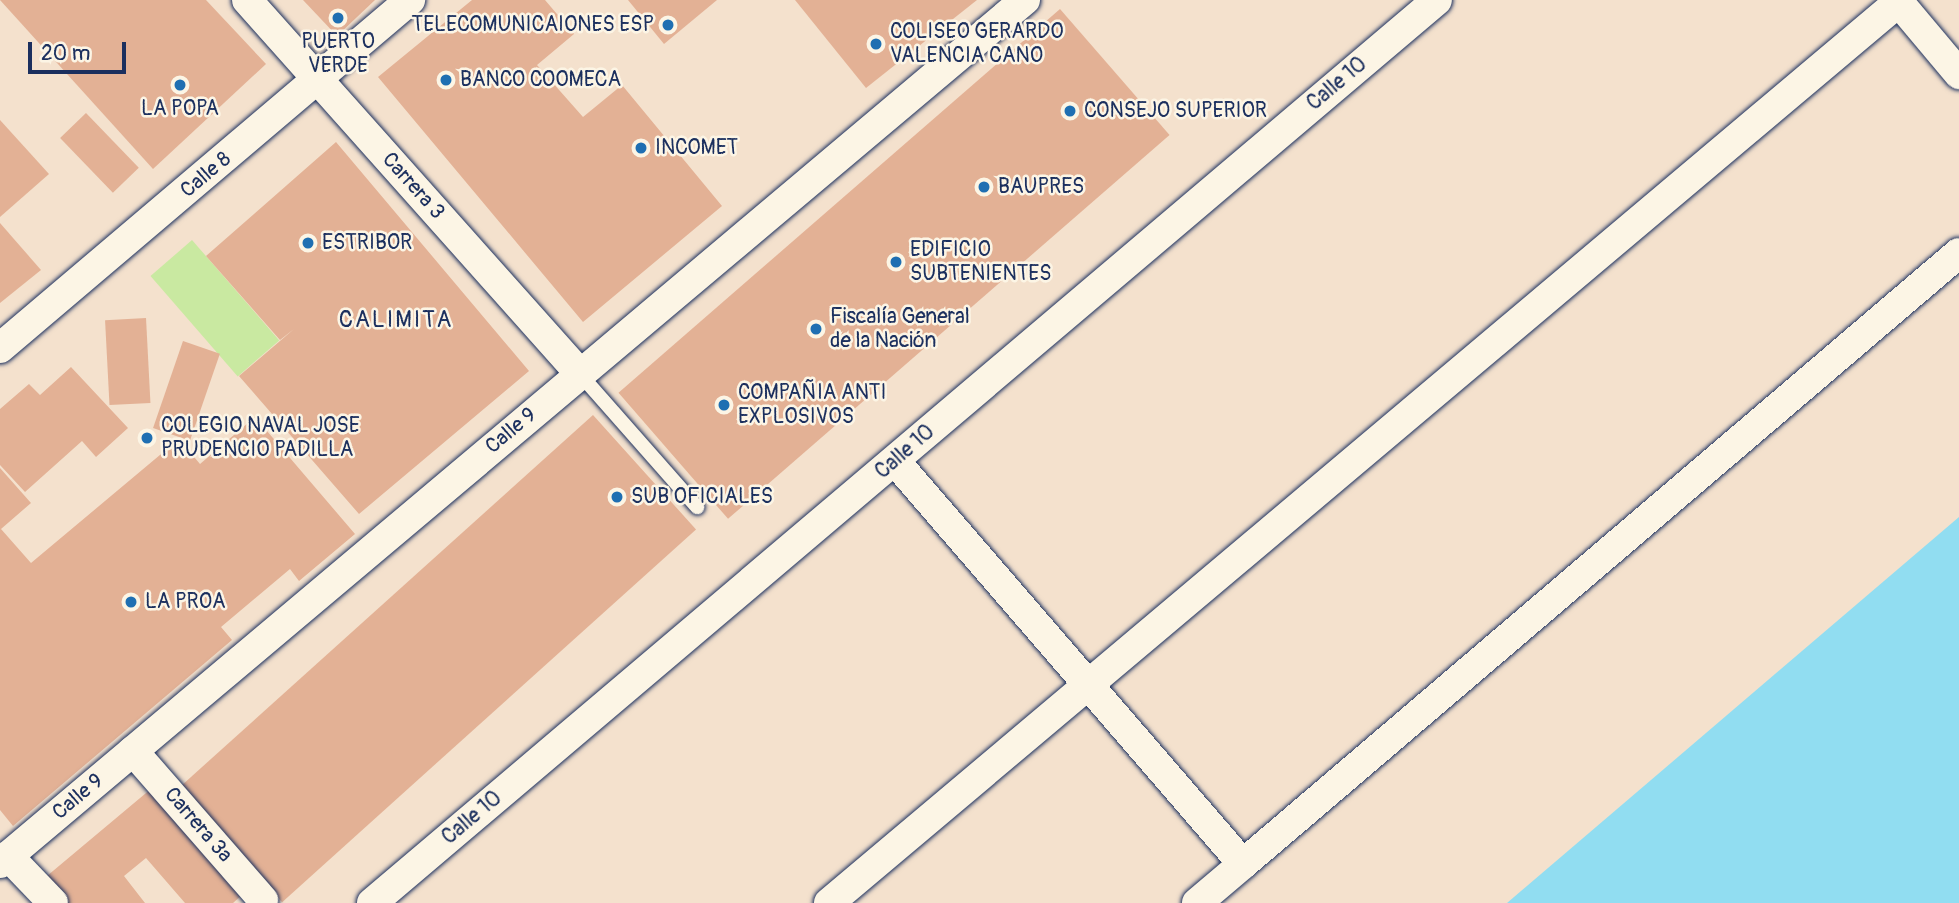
<!DOCTYPE html>
<meta charset="utf-8">
<style>
body{margin:0}
#map{position:relative;width:1959px;height:903px;overflow:hidden;background:#f4e1cd;font-family:Pangolin,sans-serif}
div>[style]{position:absolute}
.green>*{inset:0;background:#c9e9a1;transform-origin:0 0}
.water>*{inset:0;background:#91ddf1}
.building>*{inset:0;background:#e3b195;transform-origin:0 0}
.roads{filter:drop-shadow(0 0 2px #1b2f5e) drop-shadow(0 0 2px #1b2f5e)}
.service>*{height:14px;margin:-7px;padding:0 7px;transform-origin:7px;border-radius:7px;background:#fcf5e5}
.minor>*{height:30px;margin:-15px;padding:0 15px;transform-origin:15px;border-radius:15px;background:#fcf5e5}
.dots>*{width:19px;height:19px;translate:-50% -50%;box-sizing:border-box;border:4px solid #fcf5e5;border-radius:50%}
span{translate:-50% -50%;white-space:nowrap;text-align:center;line-height:1.15;-webkit-text-stroke:5px #fcf5e5;paint-order:stroke}
.poi-label{font-size:21px;color:#1b2f5e}
.right{translate:-100% -50%;text-align:right}
.left{translate:0 -50%;text-align:left}
.street-label{font-size:21px;color:#1b2f5e}
.neighbourhood-label{font-size:23px;color:#1b2f5e;letter-spacing:2px}
.scale{position:absolute;left:28px;top:42px;width:98px;height:32px;box-sizing:border-box;border:4px solid #1b2f5e;border-top:0;padding-left:9px;font-size:21px;line-height:24px;white-space:nowrap;color:#1b2f5e;-webkit-text-stroke:5px #fcf5e5;paint-order:stroke}
</style>
<div id="map">
<div class="green">
<div style="left:192px;top:240px;width:133px;height:55px;rotate:49deg"></div>
</div>
<div class="water">
<div style="clip-path:polygon(1959px 517px,1959px 903px,1507px 903px)"></div>
</div>
<div class="building">
<div style="clip-path:polygon(0 0,206px 0,266px 64px,153px 169px)"></div>
<div style="clip-path:polygon(303px 0,375px 0,337px 36px)"></div>
<div style="clip-path:polygon(472px 0,545px 0,574px 34px,537px 65px,583px 117px,622px 85px,722px 206px,583px 322px,378px 77px)"></div>
<div style="clip-path:polygon(628px 0,717px 0,664px 44px)"></div>
<div style="clip-path:polygon(795px 0,977px 0,866px 88px)"></div>
<div style="left:1060px;top:9px;width:167px;height:585px;rotate:49deg"></div>
<div style="left:86px;top:113px;width:76px;height:36px;rotate:46deg"></div>
<div style="clip-path:polygon(0 120px,49px 174px,0 217px)"></div>
<div style="clip-path:polygon(336px 142px,529px 371px,359px 514px,239px 376px,294px 329px,280px 340px,206px 256px)"></div>
<div style="clip-path:polygon(0 223px,41px 270px,0 303px)"></div>
<div style="left:146px;top:318px;width:85px;height:41px;rotate:87deg"></div>
<div style="left:183px;top:341px;width:39px;height:92px;rotate:19deg"></div>
<div style="clip-path:polygon(71px 367px,128px 428px,96px 457px,82px 441px,25px 492px,0 465px,0 409px,29px 384px,40px 395px)"></div>
<div style="left:593px;top:415px;width:154px;height:557px;rotate:48deg"></div>
<div style="clip-path:polygon(255px 417px,355px 534px,299px 581px,290px 569px,221px 627px,232px 640px,13px 826px,0 810px,0 468px,31px 503px,1px 529px,31px 563px,179px 439px,200px 464px)"></div>
<div style="clip-path:polygon(152px 788px,243px 894px,233px 903px,185px 903px,146px 858px,124px 876px,145px 903px,60px 903px,41px 881px)"></div>
</div>
<div class="roads">
<div class="service">
<div style="left:579px;top:373px;width:179px;rotate:48.6deg"></div>
</div>
<div class="minor">
<div style="left:247px;top:0;width:499px;rotate:48.3deg"></div>
<div style="left:1897px;top:0;width:97px;rotate:50deg"></div>
<div style="left:0;top:348px;width:538px;rotate:-40.32deg"></div>
<div style="left:895px;top:461px;width:532px;rotate:49.19deg"></div>
<div style="left:1243px;top:864px;width:941px;rotate:-40.48deg"></div>
<div style="left:133px;top:751px;width:198px;rotate:48.9deg"></div>
<div style="left:8px;top:856px;width:65px;rotate:46.2deg"></div>
<div style="left:0;top:863px;width:1340px;rotate:-40.1deg"></div>
<div style="left:372px;top:903px;width:1396px;rotate:-40.29deg"></div>
<div style="left:829px;top:903px;width:1402px;rotate:-40.11deg"></div>
<div style="left:1197px;top:903px;width:60px;rotate:-40.3deg"></div>
</div>
</div>
<div class="dots">
<div style="left:338px;top:18px;background:#1f6fb2"></div>
<div style="left:668px;top:25px;background:#1f6fb2"></div>
<div style="left:876px;top:44px;background:#1f6fb2"></div>
<div style="left:446px;top:80px;background:#1f6fb2"></div>
<div style="left:180px;top:85px;background:#1f6fb2"></div>
<div style="left:1070px;top:111px;background:#1f6fb2"></div>
<div style="left:641px;top:148px;background:#1f6fb2"></div>
<div style="left:984px;top:187px;background:#1f6fb2"></div>
<div style="left:308px;top:243px;background:#1f6fb2"></div>
<div style="left:896px;top:262px;background:#1f6fb2"></div>
<div style="left:816px;top:329px;background:#1f6fb2"></div>
<div style="left:724px;top:405px;background:#1f6fb2"></div>
<div style="left:147px;top:438px;background:#1f6fb2"></div>
<div style="left:617px;top:497px;background:#1f6fb2"></div>
<div style="left:131px;top:602px;background:#1f6fb2"></div>
</div>
<div class="poi-label">
<span class="right" style="left:654px;top:25px">TELECOMUNICAIONES ESP</span>
<span class="left" style="left:890px;top:44px">COLISEO GERARDO<br>VALENCIA CANO</span>
<span style="left:338px;top:54px">PUERTO<br>VERDE</span>
<span class="left" style="left:460px;top:80px">BANCO COOMECA</span>
<span style="left:180px;top:109px">LA POPA</span>
<span class="left" style="left:1084px;top:111px">CONSEJO SUPERIOR</span>
<span class="left" style="left:655px;top:148px">INCOMET</span>
<span class="left" style="left:998px;top:187px">BAUPRES</span>
<span class="left" style="left:322px;top:243px">ESTRIBOR</span>
<span class="left" style="left:910px;top:262px">EDIFICIO<br>SUBTENIENTES</span>
<span class="left" style="left:830px;top:329px">Fiscalía General<br>de la Nación</span>
<span class="left" style="left:738px;top:405px">COMPAÑIA ANTI<br>EXPLOSIVOS</span>
<span class="left" style="left:161px;top:438px">COLEGIO NAVAL JOSE<br>PRUDENCIO PADILLA</span>
<span class="left" style="left:631px;top:497px">SUB OFICIALES</span>
<span class="left" style="left:145px;top:602px">LA PROA</span>
</div>
<div class="street-label">
<span style="left:1337px;top:84px;rotate:-40deg">Calle 10</span>
<span style="left:206px;top:175px;rotate:-40deg">Calle 8</span>
<span style="left:413px;top:186px;rotate:48deg">Carrera 3</span>
<span style="left:511px;top:431px;rotate:-40deg">Calle 9</span>
<span style="left:905px;top:452px;rotate:-41deg">Calle 10</span>
<span style="left:78px;top:797px;rotate:-40deg">Calle 9</span>
<span style="left:472px;top:818px;rotate:-40deg">Calle 10</span>
<span style="left:198px;top:825px;rotate:49deg">Carrera 3a</span>
</div>
<div class="neighbourhood-label">
<span style="left:396px;top:320px">CALIMITA</span>
</div>
<div class="scale">20 m</div>
</div>
